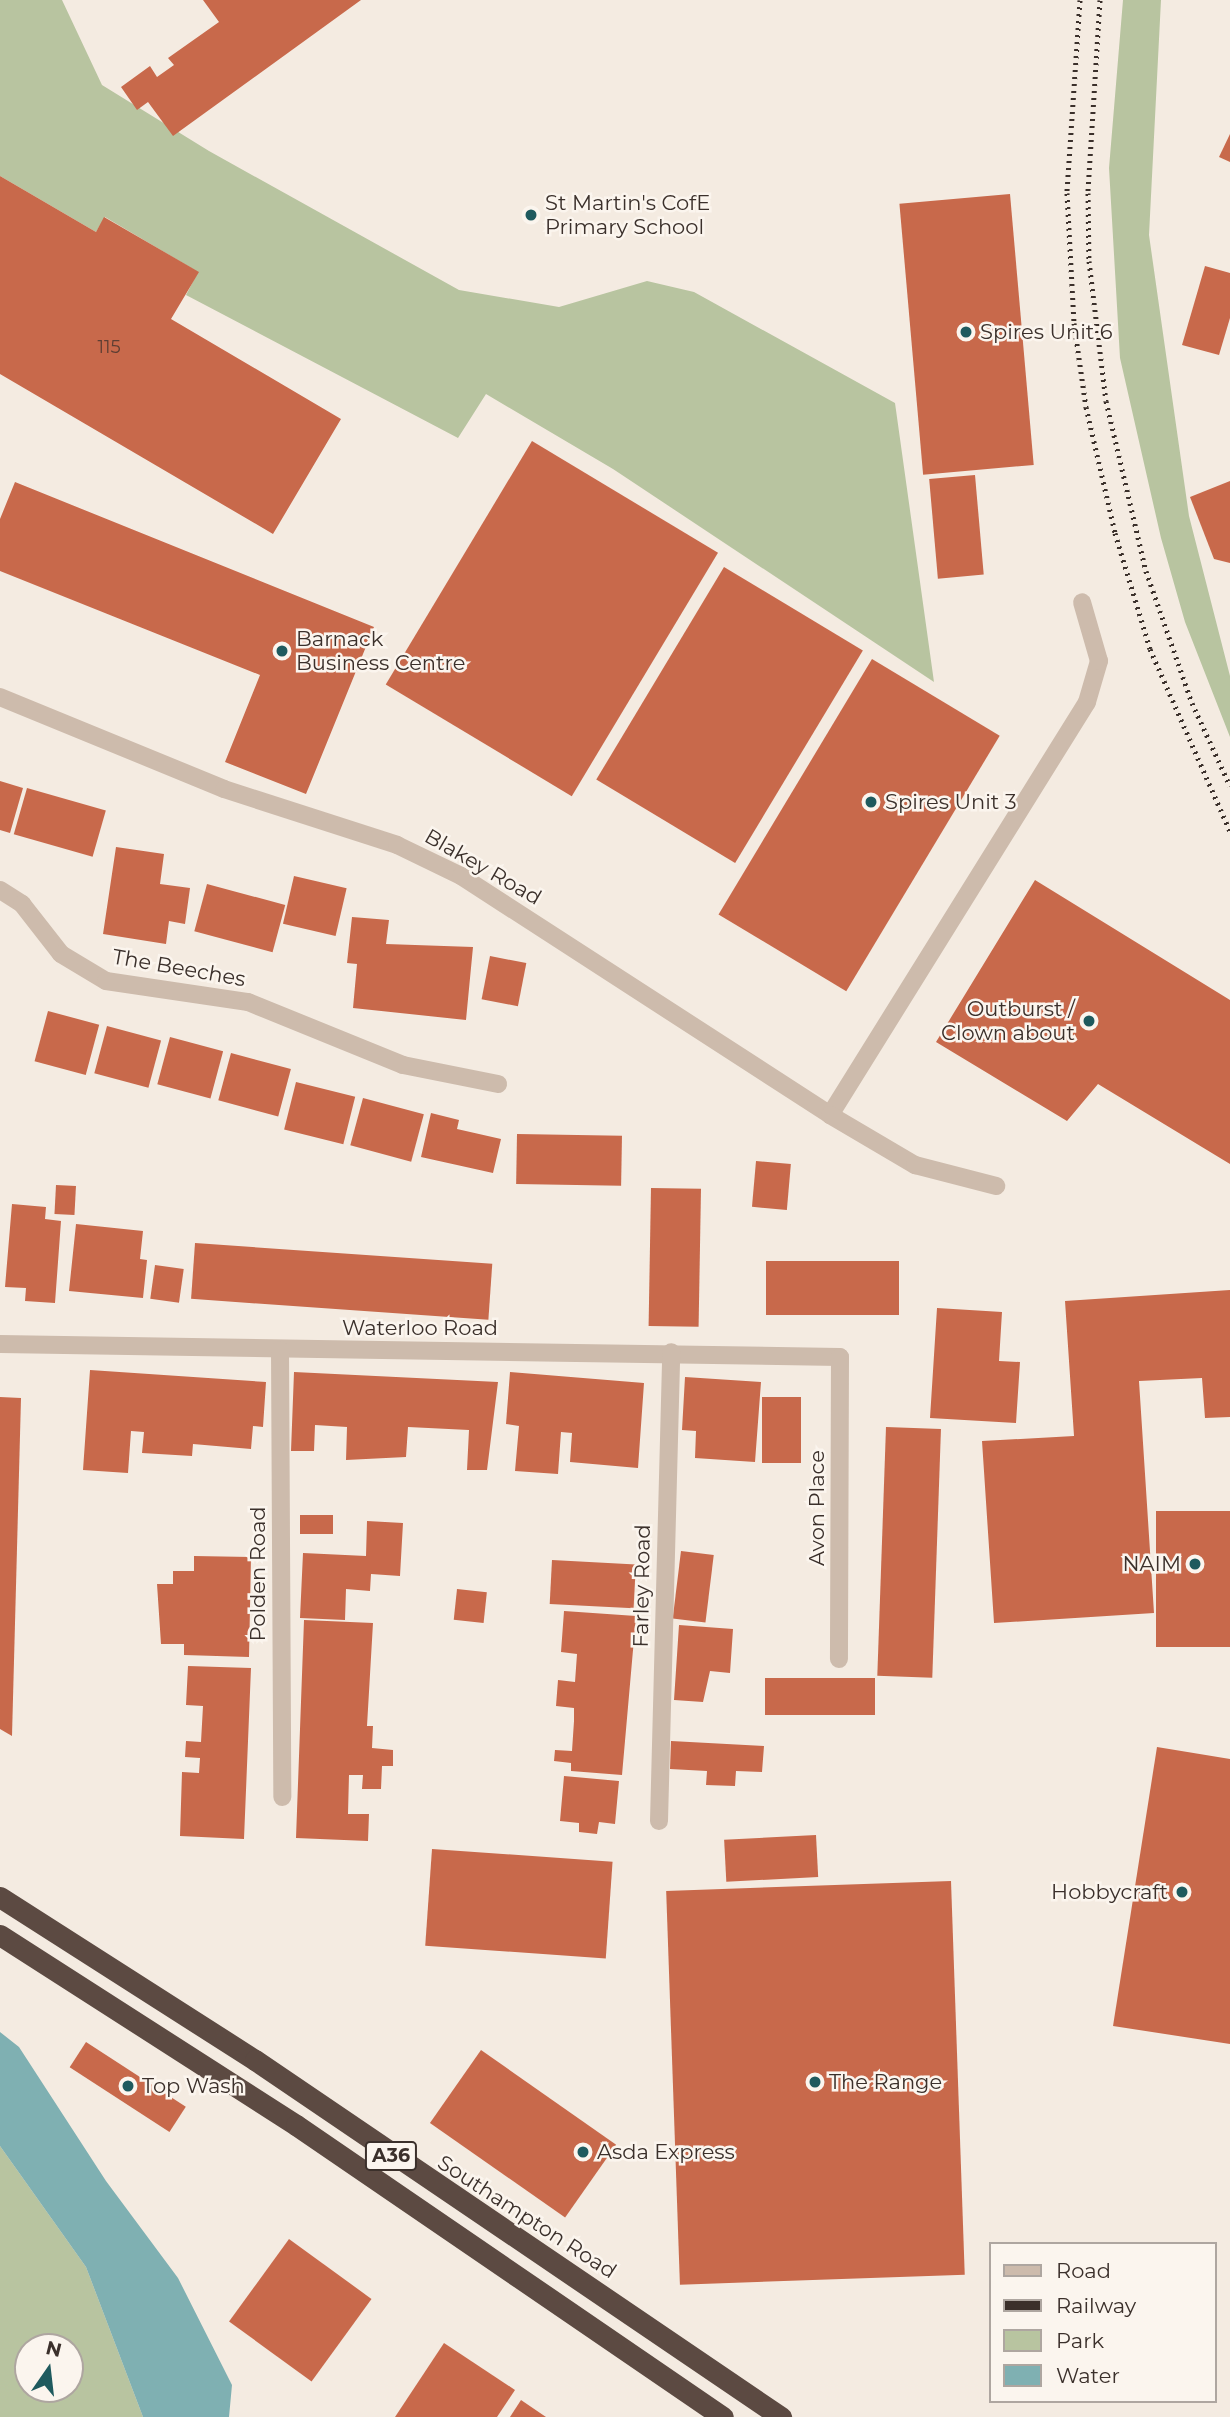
<!DOCTYPE html>
<style>
body{margin:0}
#map{position:relative;width:1230px;height:2417px;overflow:hidden;background:#f4ebe1;font-family:Montserrat,sans-serif}
div>[style]{position:absolute}
.green>*{inset:0;background:#b8c4a0}
.water>*{inset:0;background:#7fb0b2}
.building>*{inset:0;background:#c8694b;transform-origin:0 0}
.street>*{height:18px;margin:-9px;padding:0 9px;transform-origin:9px;border-radius:9px;background:#cdbbac}
.highway>*{height:21px;margin:-10.5px;padding:0 10.5px;transform-origin:10.5px;border-radius:10.5px;background:#5c4a42}
.rail>*{height:5px;margin-top:-2.5px;transform-origin:0;background:repeating-linear-gradient(90deg,#3b302b 0 2px,transparent 0 7px)}
.dots>*{width:19px;height:19px;translate:-50% -50%;box-sizing:border-box;border:4px solid #fbf5ee;border-radius:50%}
span{translate:-50% -50%;white-space:nowrap;text-align:center;line-height:1.15;-webkit-text-stroke:5px #fbf5ee;paint-order:stroke}
.number-label{font-size:18px;color:#5e3e33}
.number-label span{-webkit-text-stroke-width:0}
.shield-label span{padding:2px 5px;background:#fbf5ee;border:2px solid;border-radius:5px;-webkit-text-stroke-width:0}
.shield-label{font-size:19px;color:#3b302b;font-weight:700}
.poi-label{font-size:21px;color:#3b302b}
.left{translate:0 -50%;text-align:left}
.right{translate:-100% -50%;text-align:right}
.street-label{font-size:21px;color:#3b302b}
.legend{position:absolute;left:989px;top:2242px;width:228px;height:161px;box-sizing:border-box;background:#fbf5ee;border:2px solid #aea6a0;margin:0;padding:9px 12px;list-style:none;font-size:21px;color:#3b302b}
.legend li{display:flex;align-items:center;gap:14px;height:35px}
.legend b{width:35px;border:2px solid #aea6a0}
.north{position:absolute;left:14px;top:2333px;width:70px;height:70px;box-sizing:border-box;background:#fbf5ee;border:2px solid #aea6a0;border-radius:50%;rotate:14deg;font-size:19px;font-weight:700;line-height:28px;text-align:center;color:#3b302b}
.north::after{content:'';display:block;margin:auto;width:24px;height:32px;background:#1f5a5e;clip-path:polygon(50% 0,100% 100%,50% 72%,0 100%)}
</style>
<div id="map">
<div class="green">
<div style="clip-path:polygon(0 0,62px 0,102px 85px,209px 151px,459px 290px,559px 307px,647px 281px,694px 292px,895px 403px,934px 682px,613px 469px,486px 394px,458px 438px,186px 295px,198px 272px,105px 217px,96px 232px,0 176px)"></div>
<div style="clip-path:polygon(1123px 0,1161px 0,1149px 235px,1189px 516px,1230px 676px,1230px 737px,1185px 622px,1161px 538px,1120px 358px,1109px 168px)"></div>
<div style="clip-path:polygon(evenodd,0 2146px,86px 2267px,143px 2417px,0 2417px,0 2146px,28px 2347px,70px 2347px,70px 2389px,28px 2389px,28px 2347px)"></div>
</div>
<div class="water">
<div style="clip-path:polygon(0 2032px,19px 2047px,106px 2181px,178px 2278px,232px 2385px,229px 2417px,143px 2417px,86px 2267px,0 2146px)"></div>
</div>
<div class="building">
<div style="clip-path:polygon(203px 0,361px 0,173px 136px,148px 102px,137px 110px,121px 87px,150px 66px,157px 77px,174px 65px,168px 58px,219px 22px)"></div>
<div style="clip-path:polygon(1230px 134px,1230px 162px,1219px 157px)"></div>
<div style="clip-path:polygon(0 176px,96px 232px,104px 217px,199px 272px,171px 319px,341px 419px,273px 534px,0 374px)"></div>
<div style="left:1010px;top:194px;width:272px;height:111px;rotate:85deg"></div>
<div style="clip-path:polygon(1205px 266px,1230px 273px,1230px 318px,1219px 355px,1182px 345px)"></div>
<div style="left:532px;top:441px;width:217px;height:284px;rotate:31deg"></div>
<div style="left:975px;top:475px;width:100px;height:46px;rotate:85deg"></div>
<div style="clip-path:polygon(1230px 481px,1230px 563px,1214px 559px,1190px 497px)"></div>
<div style="clip-path:polygon(15px 482px,374px 627px,306px 794px,225px 762px,260px 675px,0 571px,0 519px)"></div>
<div style="left:724px;top:567px;width:162px;height:248px;rotate:31deg"></div>
<div style="left:872px;top:659px;width:149px;height:298px;rotate:31deg"></div>
<div style="clip-path:polygon(0 781px,23px 788px,10px 833px,0 830px)"></div>
<div style="left:27px;top:788px;width:82px;height:48px;rotate:16deg"></div>
<div style="clip-path:polygon(116px 847px,164px 854px,160px 884px,190px 888px,185px 924px,169px 921px,166px 944px,103px 934px)"></div>
<div style="left:294px;top:876px;width:54px;height:49px;rotate:13deg"></div>
<div style="clip-path:polygon(1035px 880px,1230px 1000px,1230px 1164px,1098px 1084px,1067px 1121px,936px 1042px)"></div>
<div style="left:207px;top:884px;width:81px;height:49px;rotate:15deg"></div>
<div style="clip-path:polygon(352px 917px,389px 920px,386px 944px,473px 947px,466px 1020px,353px 1008px,357px 964px,347px 963px)"></div>
<div style="left:490px;top:956px;width:37px;height:44px;rotate:11deg"></div>
<div style="left:48px;top:1011px;width:53px;height:52px;rotate:15deg"></div>
<div style="left:107px;top:1026px;width:56px;height:49px;rotate:15deg"></div>
<div style="left:170px;top:1037px;width:55px;height:49px;rotate:15deg"></div>
<div style="left:231px;top:1053px;width:62px;height:49px;rotate:15deg"></div>
<div style="left:296px;top:1082px;width:61px;height:49px;rotate:14deg"></div>
<div style="left:363px;top:1098px;width:63px;height:49px;rotate:15deg"></div>
<div style="clip-path:polygon(431px 1113px,459px 1120px,457px 1129px,501px 1139px,493px 1173px,421px 1157px)"></div>
<div style="left:517px;top:1134px;width:105px;height:50px;rotate:1deg"></div>
<div style="left:756px;top:1161px;width:35px;height:46px;rotate:5deg"></div>
<div style="left:56px;top:1185px;width:20px;height:29px;rotate:3deg"></div>
<div style="left:651px;top:1188px;width:50px;height:138px;rotate:1deg"></div>
<div style="clip-path:polygon(12px 1204px,46px 1207px,45px 1219px,61px 1221px,55px 1303px,25px 1301px,26px 1288px,5px 1287px)"></div>
<div style="clip-path:polygon(76px 1224px,143px 1231px,140px 1259px,147px 1260px,143px 1298px,69px 1291px)"></div>
<div style="left:195px;top:1243px;width:298px;height:56px;rotate:4deg"></div>
<div style="left:766px;top:1261px;width:133px;height:54px"></div>
<div style="left:155px;top:1265px;width:29px;height:34px;rotate:8deg"></div>
<div style="clip-path:polygon(1230px 1290px,1230px 1417px,1205px 1418px,1202px 1378px,1139px 1381px,1154px 1613px,994px 1623px,982px 1441px,1074px 1436px,1065px 1301px)"></div>
<div style="clip-path:polygon(937px 1308px,1002px 1312px,999px 1361px,1020px 1362px,1016px 1423px,930px 1418px)"></div>
<div style="clip-path:polygon(90px 1370px,266px 1382px,263px 1427px,253px 1426px,251px 1449px,193px 1444px,192px 1456px,142px 1453px,144px 1432px,131px 1431px,128px 1473px,83px 1470px)"></div>
<div style="clip-path:polygon(294px 1372px,498px 1382px,487px 1470px,467px 1470px,469px 1430px,408px 1427px,406px 1457px,346px 1460px,347px 1427px,315px 1425px,314px 1451px,291px 1451px)"></div>
<div style="clip-path:polygon(510px 1372px,644px 1383px,638px 1468px,570px 1462px,572px 1433px,561px 1432px,558px 1474px,515px 1471px,519px 1426px,506px 1424px)"></div>
<div style="clip-path:polygon(685px 1377px,761px 1382px,755px 1462px,695px 1458px,696px 1431px,682px 1430px)"></div>
<div style="clip-path:polygon(0 1397px,21px 1398px,12px 1736px,0 1729px)"></div>
<div style="left:762px;top:1397px;width:39px;height:66px"></div>
<div style="left:886px;top:1427px;width:55px;height:249px;rotate:2deg"></div>
<div style="left:1230px;top:1511px;width:136px;height:74px;rotate:90deg"></div>
<div style="left:300px;top:1515px;width:33px;height:19px"></div>
<div style="clip-path:polygon(367px 1521px,403px 1523px,400px 1576px,371px 1574px,370px 1591px,346px 1589px,345px 1620px,300px 1618px,303px 1553px,366px 1556px)"></div>
<div style="left:681px;top:1551px;width:33px;height:68px;rotate:7deg"></div>
<div style="clip-path:polygon(194px 1556px,251px 1557px,249px 1657px,184px 1655px,184px 1644px,161px 1644px,157px 1584px,173px 1584px,173px 1571px,194px 1571px)"></div>
<div style="left:552px;top:1560px;width:84px;height:44px;rotate:3deg"></div>
<div style="left:457px;top:1589px;width:30px;height:31px;rotate:6deg"></div>
<div style="clip-path:polygon(564px 1611px,636px 1616px,622px 1775px,571px 1771px,571px 1763px,554px 1761px,555px 1750px,572px 1751px,574px 1721px,574px 1708px,556px 1706px,558px 1680px,575px 1682px,577px 1654px,561px 1652px)"></div>
<div style="clip-path:polygon(304px 1620px,373px 1623px,367px 1726px,373px 1726px,372px 1748px,393px 1750px,393px 1766px,382px 1766px,381px 1789px,362px 1789px,363px 1775px,349px 1775px,348px 1814px,369px 1814px,368px 1841px,296px 1838px)"></div>
<div style="clip-path:polygon(679px 1625px,733px 1629px,730px 1673px,710px 1671px,703px 1702px,674px 1700px)"></div>
<div style="clip-path:polygon(188px 1666px,251px 1668px,244px 1839px,180px 1836px,182px 1772px,199px 1773px,200px 1758px,185px 1757px,186px 1741px,201px 1742px,203px 1706px,186px 1705px)"></div>
<div style="left:765px;top:1678px;width:110px;height:37px"></div>
<div style="clip-path:polygon(671px 1741px,764px 1746px,762px 1772px,736px 1771px,735px 1786px,706px 1785px,707px 1771px,670px 1769px)"></div>
<div style="clip-path:polygon(1157px 1747px,1230px 1759px,1230px 2044px,1113px 2026px)"></div>
<div style="clip-path:polygon(564px 1776px,619px 1781px,615px 1824px,599px 1822px,597px 1834px,579px 1832px,579px 1823px,560px 1821px)"></div>
<div style="left:816px;top:1835px;width:42px;height:92px;rotate:87deg"></div>
<div style="left:432px;top:1849px;width:181px;height:97px;rotate:4deg"></div>
<div style="left:951px;top:1881px;width:394px;height:285px;rotate:88deg"></div>
<div style="left:86px;top:2042px;width:119px;height:30px;rotate:33deg"></div>
<div style="left:481px;top:2050px;width:165px;height:89px;rotate:35deg"></div>
<div style="left:289px;top:2239px;width:102px;height:102px;rotate:36deg"></div>
<div style="clip-path:polygon(444px 2343px,515px 2390px,497px 2417px,395px 2417px)"></div>
<div style="clip-path:polygon(521px 2400px,546px 2417px,510px 2417px)"></div>
</div>
<div class="street">
<div style="left:0;top:697px;width:242px;rotate:22.3deg"></div>
<div style="left:224px;top:789px;width:182px;rotate:17.9deg"></div>
<div style="left:397px;top:845px;width:71px;rotate:25.8deg"></div>
<div style="left:461px;top:876px;width:440px;rotate:32.9deg"></div>
<div style="left:830px;top:1115px;width:486px;rotate:-58.1deg"></div>
<div style="left:1087px;top:702px;width:43px;rotate:-73.7deg"></div>
<div style="left:1099px;top:661px;width:61px;rotate:-106.1deg"></div>
<div style="left:0;top:890px;width:26px;rotate:32deg"></div>
<div style="left:22px;top:904px;width:63px;rotate:52deg"></div>
<div style="left:61px;top:954px;width:52px;rotate:31deg"></div>
<div style="left:106px;top:981px;width:144px;rotate:8.4deg"></div>
<div style="left:248px;top:1002px;width:167px;rotate:22.1deg"></div>
<div style="left:403px;top:1065px;width:97px;rotate:11.3deg"></div>
<div style="left:830px;top:1115px;width:99px;rotate:30.5deg"></div>
<div style="left:915px;top:1165px;width:84px;rotate:14.5deg"></div>
<div style="left:0;top:1344px;width:840px;rotate:0.89deg"></div>
<div style="left:840px;top:1357px;width:302px;rotate:90.2deg"></div>
<div style="left:280px;top:1350px;width:447px;rotate:89.7deg"></div>
<div style="left:659px;top:1821px;width:469px;rotate:-88.5deg"></div>
</div>
<div class="highway">
<div style="left:0;top:1897px;width:303px;rotate:32.6deg"></div>
<div style="left:255px;top:2060px;width:636px;rotate:34.17deg"></div>
<div style="left:0;top:1935px;width:352px;rotate:32.7deg"></div>
<div style="left:296px;top:2125px;width:517px;rotate:34.37deg"></div>
</div>
<div class="rail">
<div style="left:1080px;top:0;width:193px;rotate:93.9deg"></div>
<div style="left:1067px;top:193px;width:130px;rotate:86.9deg"></div>
<div style="left:1074px;top:323px;width:85px;rotate:81.9deg"></div>
<div style="left:1086px;top:407px;width:129px;rotate:77deg"></div>
<div style="left:1115px;top:533px;width:121px;rotate:73.2deg"></div>
<div style="left:1150px;top:649px;width:199px;rotate:66.3deg"></div>
<div style="left:1100px;top:0;width:193px;rotate:93.6deg"></div>
<div style="left:1088px;top:193px;width:68px;rotate:89.2deg"></div>
<div style="left:1089px;top:261px;width:141px;rotate:83.1deg"></div>
<div style="left:1106px;top:401px;width:175px;rotate:76.8deg"></div>
<div style="left:1146px;top:571px;width:140px;rotate:70.8deg"></div>
<div style="left:1192px;top:703px;width:91px;rotate:65.4deg"></div>
</div>
<div class="dots">
<div style="left:531px;top:215px;background:#1f5a5e"></div>
<div style="left:966px;top:332px;background:#1f5a5e"></div>
<div style="left:282px;top:651px;background:#1f5a5e"></div>
<div style="left:871px;top:802px;background:#1f5a5e"></div>
<div style="left:1089px;top:1021px;background:#1f5a5e"></div>
<div style="left:1195px;top:1564px;background:#1f5a5e"></div>
<div style="left:1182px;top:1892px;background:#1f5a5e"></div>
<div style="left:815px;top:2082px;background:#1f5a5e"></div>
<div style="left:128px;top:2086px;background:#1f5a5e"></div>
<div style="left:583px;top:2152px;background:#1f5a5e"></div>
</div>
<div class="number-label">
<span style="left:109px;top:347px">115</span>
</div>
<div class="shield-label">
<span style="left:391px;top:2156px">A36</span>
</div>
<div class="poi-label">
<span class="left" style="left:545px;top:215px">St Martin's CofE<br>Primary School</span>
<span class="left" style="left:980px;top:332px">Spires Unit 6</span>
<span class="left" style="left:296px;top:651px">Barnack<br>Business Centre</span>
<span class="left" style="left:885px;top:802px">Spires Unit 3</span>
<span class="right" style="left:1075px;top:1021px">Outburst /<br>Clown about</span>
<span class="right" style="left:1181px;top:1564px">NAIM</span>
<span class="right" style="left:1168px;top:1892px">Hobbycraft</span>
<span class="left" style="left:829px;top:2082px">The Range</span>
<span class="left" style="left:142px;top:2086px">Top Wash</span>
<span class="left" style="left:597px;top:2152px">Asda Express</span>
</div>
<div class="street-label">
<span style="left:483px;top:867px;rotate:30deg">Blakey Road</span>
<span style="left:179px;top:968px;rotate:10deg">The Beeches</span>
<span style="left:420px;top:1328px">Waterloo Road</span>
<span style="left:817px;top:1508px;rotate:-90deg">Avon Place</span>
<span style="left:258px;top:1574px;rotate:-90deg">Polden Road</span>
<span style="left:642px;top:1586px;rotate:-89deg">Farley Road</span>
<span style="left:527px;top:2217px;rotate:33deg">Southampton Road</span>
</div>
<ul class="legend">
<li><b style="height:9px;background:#cdbbac"></b>Road</li>
<li><b style="height:9px;background:#3b302b"></b>Railway</li>
<li><b style="height:19px;background:#b8c4a0"></b>Park</li>
<li><b style="height:19px;background:#7fb0b2"></b>Water</li>
</ul>
<div class="north">N</div>
</div>
